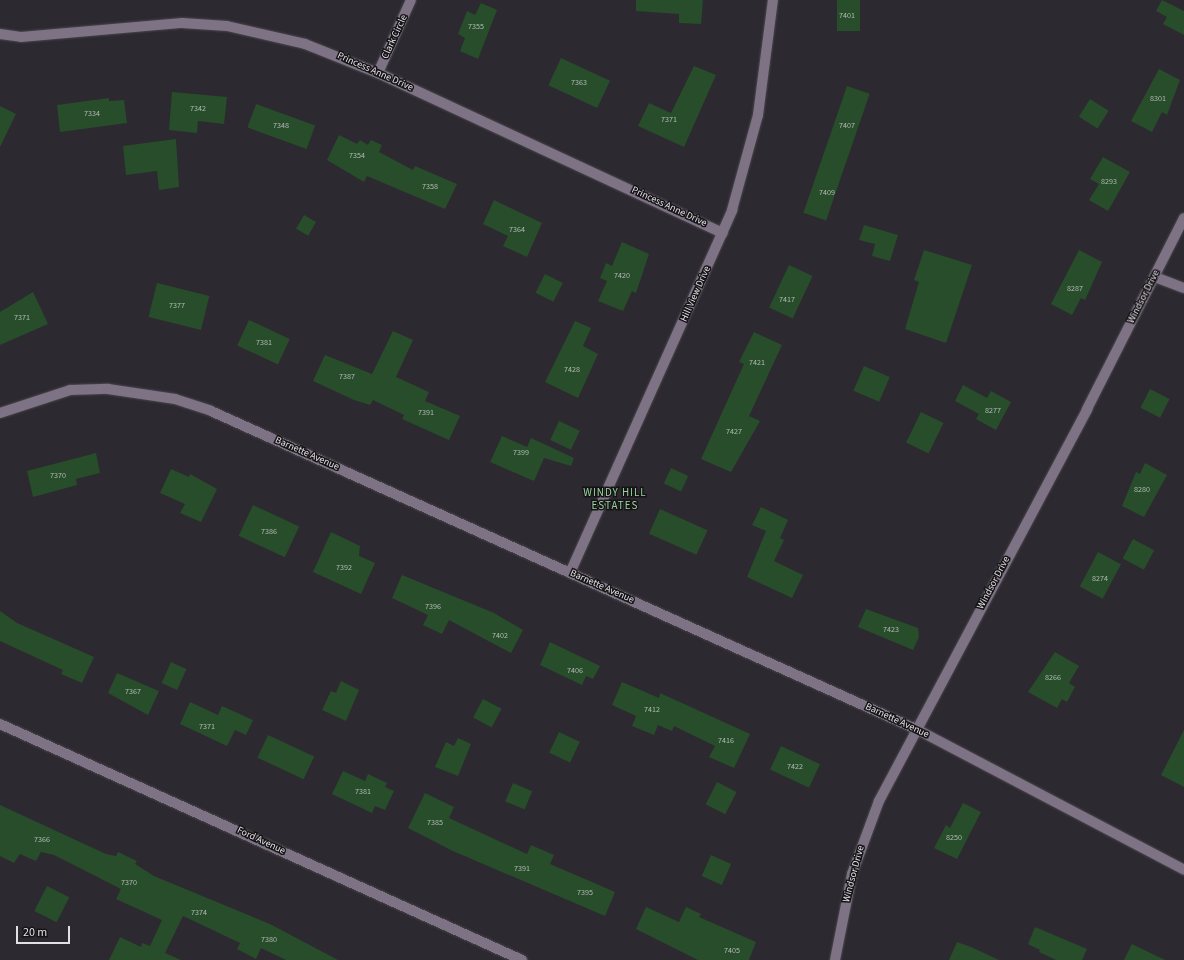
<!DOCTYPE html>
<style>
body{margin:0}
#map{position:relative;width:1184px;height:960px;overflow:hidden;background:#2d2930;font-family:"Source Sans 3",sans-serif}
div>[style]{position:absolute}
.building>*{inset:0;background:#274d2a;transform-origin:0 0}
.roads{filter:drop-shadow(0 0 1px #4a464d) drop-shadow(0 0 1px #4a464d)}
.minor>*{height:10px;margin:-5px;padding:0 5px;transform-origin:5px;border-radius:5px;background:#7e7285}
span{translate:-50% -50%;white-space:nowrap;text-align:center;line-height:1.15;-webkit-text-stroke:3px #151316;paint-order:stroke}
.number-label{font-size:8px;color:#b3bbb6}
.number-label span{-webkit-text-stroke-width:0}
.street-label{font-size:10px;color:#e2e0e4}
.neighbourhood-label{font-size:11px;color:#98d49b;letter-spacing:1px}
.scale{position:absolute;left:16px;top:926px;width:54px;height:18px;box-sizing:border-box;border:2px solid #e2e0e4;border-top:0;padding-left:5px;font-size:12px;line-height:14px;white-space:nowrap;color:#e2e0e4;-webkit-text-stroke:3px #151316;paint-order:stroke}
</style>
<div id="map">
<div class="building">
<div style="clip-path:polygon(636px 0,703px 0,701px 24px,679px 23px,679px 14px,636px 11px)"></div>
<div style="left:837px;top:0;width:23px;height:31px"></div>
<div style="clip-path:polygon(1162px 0,1184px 11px,1184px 35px,1163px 24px,1167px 17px,1156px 11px)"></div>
<div style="clip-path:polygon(481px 3px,497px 10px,478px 59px,460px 51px,465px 38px,458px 34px,467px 11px,475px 15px)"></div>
<div style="left:561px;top:58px;width:54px;height:30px;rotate:25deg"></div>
<div style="clip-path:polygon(694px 66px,716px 75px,684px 147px,638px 126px,649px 103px,671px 113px)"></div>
<div style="clip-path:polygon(1159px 69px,1180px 80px,1167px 115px,1162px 112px,1152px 132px,1131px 121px)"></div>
<div style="left:847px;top:86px;width:24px;height:134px;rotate:19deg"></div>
<div style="clip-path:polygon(172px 92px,227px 97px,224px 124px,198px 121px,197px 133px,169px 130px)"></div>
<div style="clip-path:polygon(109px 98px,109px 101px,124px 100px,127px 123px,60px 132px,57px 105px)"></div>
<div style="left:1090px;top:99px;width:22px;height:21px;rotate:32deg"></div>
<div style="left:256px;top:104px;width:63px;height:25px;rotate:20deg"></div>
<div style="clip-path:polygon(0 106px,16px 114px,0 147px)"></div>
<div style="clip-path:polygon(339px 135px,357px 144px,360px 140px,368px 145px,371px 140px,382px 145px,379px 152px,413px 170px,415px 166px,457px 184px,445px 209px,367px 176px,364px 182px,327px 160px)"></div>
<div style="clip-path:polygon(176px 139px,179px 187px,159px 190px,157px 171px,126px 175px,123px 146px)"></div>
<div style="clip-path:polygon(1103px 157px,1130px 172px,1108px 211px,1089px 200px,1099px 184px,1090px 179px)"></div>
<div style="clip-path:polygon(494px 200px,542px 223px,527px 257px,503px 246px,508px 236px,483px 224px)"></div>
<div style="left:304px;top:215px;width:14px;height:16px;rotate:30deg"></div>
<div style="clip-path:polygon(864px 225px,898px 235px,890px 261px,872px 256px,875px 244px,859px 240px)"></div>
<div style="clip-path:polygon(622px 242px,649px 254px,636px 293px,632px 291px,623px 311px,598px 301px,607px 281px,600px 278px,606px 263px,612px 266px)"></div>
<div style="clip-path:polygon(924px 250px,972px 265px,946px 343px,905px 329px,919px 282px,914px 280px)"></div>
<div style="clip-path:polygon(1079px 250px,1102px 262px,1085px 300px,1081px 298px,1072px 315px,1051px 304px)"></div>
<div style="left:789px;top:265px;width:26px;height:47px;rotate:25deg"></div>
<div style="left:545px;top:274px;width:20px;height:21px;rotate:27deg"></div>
<div style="left:157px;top:283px;width:54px;height:35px;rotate:14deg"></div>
<div style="clip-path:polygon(33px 292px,48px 324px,0 345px,0 312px)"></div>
<div style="left:249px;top:320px;width:45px;height:28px;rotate:25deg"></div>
<div style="clip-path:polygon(575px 321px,591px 328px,583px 346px,598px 354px,578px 398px,545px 382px)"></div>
<div style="clip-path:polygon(393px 331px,413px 340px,396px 377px,429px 392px,425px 401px,460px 416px,449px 440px,402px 419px,404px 415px,373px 400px,370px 405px,354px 400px,313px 381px,325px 355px,372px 374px)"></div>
<div style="clip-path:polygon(754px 332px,782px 345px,749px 416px,760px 421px,731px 472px,701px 459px,744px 364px,739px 362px)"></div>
<div style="left:864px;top:366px;width:28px;height:27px;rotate:23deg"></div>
<div style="clip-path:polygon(963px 385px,987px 398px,991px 391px,1011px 402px,996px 430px,976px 419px,979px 414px,955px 401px)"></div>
<div style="left:1150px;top:389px;width:22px;height:21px;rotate:27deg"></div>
<div style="left:921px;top:412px;width:25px;height:34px;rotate:26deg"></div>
<div style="left:559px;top:421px;width:23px;height:21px;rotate:25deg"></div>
<div style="clip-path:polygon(502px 436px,527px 447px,531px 438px,574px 458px,571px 466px,544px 458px,534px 481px,490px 462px)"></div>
<div style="clip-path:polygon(96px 453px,100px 473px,76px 479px,77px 485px,33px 497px,27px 471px)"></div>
<div style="clip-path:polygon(1145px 463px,1167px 475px,1144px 517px,1122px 506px,1136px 472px,1140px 474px)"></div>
<div style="left:671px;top:468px;width:19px;height:17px;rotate:25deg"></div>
<div style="clip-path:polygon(171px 469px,189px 477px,190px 474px,217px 489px,201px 522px,180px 513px,185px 504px,160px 493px)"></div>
<div style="left:253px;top:505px;width:51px;height:34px;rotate:25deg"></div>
<div style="clip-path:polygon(761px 507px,788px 520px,780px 538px,784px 540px,774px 561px,803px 575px,792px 598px,747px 577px,766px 531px,752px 525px)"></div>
<div style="left:660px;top:509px;width:52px;height:27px;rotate:24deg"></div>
<div style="clip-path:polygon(331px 532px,360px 546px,359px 556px,375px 563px,361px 594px,313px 572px)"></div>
<div style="left:1133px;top:539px;width:24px;height:22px;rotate:28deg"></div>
<div style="left:1098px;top:552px;width:26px;height:39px;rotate:28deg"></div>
<div style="clip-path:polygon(402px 575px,494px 613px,523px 630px,511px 653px,449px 620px,442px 634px,423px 625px,428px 615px,392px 598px)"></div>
<div style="clip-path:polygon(866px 609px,918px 628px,919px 637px,913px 650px,858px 627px)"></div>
<div style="clip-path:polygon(0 611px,17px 623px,94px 657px,82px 683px,61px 674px,63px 670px,0 641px)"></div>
<div style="clip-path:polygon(550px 642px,600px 666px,593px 679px,586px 676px,582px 685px,540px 665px)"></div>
<div style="clip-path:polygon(1055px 652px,1079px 666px,1069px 683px,1075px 687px,1067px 702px,1062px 699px,1057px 708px,1028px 692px)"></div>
<div style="left:171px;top:662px;width:17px;height:23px;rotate:24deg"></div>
<div style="clip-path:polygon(117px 673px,159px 691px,148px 715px,108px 693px)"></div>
<div style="clip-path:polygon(341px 681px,359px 690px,346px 721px,322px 710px,331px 691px,336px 693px)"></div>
<div style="clip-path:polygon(622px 682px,659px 698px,660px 693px,750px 734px,734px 768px,709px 757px,715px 746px,674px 726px,672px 731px,658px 725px,654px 735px,632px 726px,636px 716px,612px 705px)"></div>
<div style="left:483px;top:699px;width:21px;height:21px;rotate:28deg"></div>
<div style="clip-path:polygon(190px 702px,218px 715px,222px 706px,253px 720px,246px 735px,235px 730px,227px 746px,180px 724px)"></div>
<div style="clip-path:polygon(1184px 730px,1184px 787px,1161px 775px)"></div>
<div style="left:559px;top:732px;width:23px;height:23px;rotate:25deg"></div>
<div style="left:268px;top:735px;width:51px;height:25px;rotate:25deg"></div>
<div style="clip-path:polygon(458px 738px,471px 744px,458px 776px,435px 767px,446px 742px,454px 746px)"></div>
<div style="left:781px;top:746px;width:43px;height:26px;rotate:25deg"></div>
<div style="clip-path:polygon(343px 771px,365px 781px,368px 774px,387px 783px,385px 787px,394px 791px,385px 810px,375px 806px,372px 813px,332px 794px)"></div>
<div style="left:717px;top:782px;width:22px;height:25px;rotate:27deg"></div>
<div style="left:513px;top:783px;width:21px;height:20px;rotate:23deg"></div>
<div style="clip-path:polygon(425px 793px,454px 807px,449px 818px,527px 854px,531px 845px,554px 855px,550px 864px,615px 892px,605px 916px,453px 851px,408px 828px)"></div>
<div style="clip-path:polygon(963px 803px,981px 812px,957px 859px,934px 848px,946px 825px,950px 828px)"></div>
<div style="clip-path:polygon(0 805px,106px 854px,116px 856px,118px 852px,137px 861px,135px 864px,154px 876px,270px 924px,338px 960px,286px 960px,261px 948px,256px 959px,237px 949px,240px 943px,183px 916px,165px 953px,181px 960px,109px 960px,120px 937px,141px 947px,142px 943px,150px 946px,162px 920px,116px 899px,121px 889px,54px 855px,41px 852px,36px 861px,20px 854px,14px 863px,0 856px)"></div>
<div style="left:711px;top:855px;width:22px;height:23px;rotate:24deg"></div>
<div style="left:47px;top:886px;width:25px;height:28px;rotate:27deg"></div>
<div style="clip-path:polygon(646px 907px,679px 922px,686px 907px,701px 914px,699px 917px,756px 942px,749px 960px,698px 960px,636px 929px)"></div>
<div style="clip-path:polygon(1035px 927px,1087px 949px,1082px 960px,1056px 960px,1039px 952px,1040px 950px,1028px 944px)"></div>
<div style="clip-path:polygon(957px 942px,971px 947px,999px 960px,949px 960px)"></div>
<div style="clip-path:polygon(1132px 944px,1165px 960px,1124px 960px)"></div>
</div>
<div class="roads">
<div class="minor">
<div style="left:0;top:34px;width:21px;rotate:8deg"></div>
<div style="left:21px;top:37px;width:162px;rotate:-5deg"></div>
<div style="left:182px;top:23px;width:45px;rotate:3.8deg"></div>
<div style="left:227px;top:26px;width:80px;rotate:13deg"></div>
<div style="left:305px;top:44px;width:79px;rotate:21.7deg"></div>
<div style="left:378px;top:73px;width:380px;rotate:24.9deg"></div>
<div style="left:378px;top:73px;width:80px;rotate:-65.7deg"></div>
<div style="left:1155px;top:277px;width:31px;rotate:21deg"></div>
<div style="left:0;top:413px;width:74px;rotate:-18.2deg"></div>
<div style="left:70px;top:390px;width:38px;rotate:-2deg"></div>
<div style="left:108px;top:389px;width:68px;rotate:8.5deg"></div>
<div style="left:175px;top:399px;width:38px;rotate:18deg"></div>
<div style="left:211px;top:411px;width:773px;rotate:24.28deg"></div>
<div style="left:916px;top:729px;width:303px;rotate:27.7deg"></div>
<div style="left:570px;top:573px;width:398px;rotate:-65.9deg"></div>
<div style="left:732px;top:210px;width:98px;rotate:-74.7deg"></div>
<div style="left:758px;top:115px;width:116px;rotate:-82.6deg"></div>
<div style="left:0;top:724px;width:573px;rotate:24.33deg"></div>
<div style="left:835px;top:960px;width:88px;rotate:-78.8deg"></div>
<div style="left:852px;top:874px;width:78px;rotate:-69.7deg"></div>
<div style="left:879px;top:801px;width:444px;rotate:-62deg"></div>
<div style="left:1087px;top:409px;width:214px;rotate:-63.1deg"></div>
</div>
</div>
<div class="number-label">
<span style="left:847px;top:16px">7401</span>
<span style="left:476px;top:27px">7355</span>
<span style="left:579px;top:83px">7363</span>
<span style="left:1158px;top:99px">8301</span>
<span style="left:198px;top:109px">7342</span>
<span style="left:92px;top:114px">7334</span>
<span style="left:669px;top:120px">7371</span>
<span style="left:281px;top:126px">7348</span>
<span style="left:847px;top:126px">7407</span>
<span style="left:357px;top:156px">7354</span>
<span style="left:1109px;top:182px">8293</span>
<span style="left:430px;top:187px">7358</span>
<span style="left:827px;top:193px">7409</span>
<span style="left:517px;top:230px">7364</span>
<span style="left:622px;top:276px">7420</span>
<span style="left:1075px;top:289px">8287</span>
<span style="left:787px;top:300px">7417</span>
<span style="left:177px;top:306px">7377</span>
<span style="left:22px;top:318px">7371</span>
<span style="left:264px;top:343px">7381</span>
<span style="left:757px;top:363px">7421</span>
<span style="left:572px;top:370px">7428</span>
<span style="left:347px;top:377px">7387</span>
<span style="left:993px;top:411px">8277</span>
<span style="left:426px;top:413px">7391</span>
<span style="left:734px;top:432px">7427</span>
<span style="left:521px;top:453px">7399</span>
<span style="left:58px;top:476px">7370</span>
<span style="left:1142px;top:490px">8280</span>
<span style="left:269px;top:532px">7386</span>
<span style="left:344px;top:568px">7392</span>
<span style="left:1100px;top:579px">8274</span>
<span style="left:433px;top:607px">7396</span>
<span style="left:891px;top:630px">7423</span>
<span style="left:500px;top:636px">7402</span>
<span style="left:575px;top:671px">7406</span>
<span style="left:1053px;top:678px">8266</span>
<span style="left:133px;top:692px">7367</span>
<span style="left:652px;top:710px">7412</span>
<span style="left:207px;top:727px">7371</span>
<span style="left:726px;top:741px">7416</span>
<span style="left:795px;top:767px">7422</span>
<span style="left:363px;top:792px">7381</span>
<span style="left:435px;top:823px">7385</span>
<span style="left:954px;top:838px">8250</span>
<span style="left:42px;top:840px">7366</span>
<span style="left:522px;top:869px">7391</span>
<span style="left:129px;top:883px">7370</span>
<span style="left:585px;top:893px">7395</span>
<span style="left:199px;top:913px">7374</span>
<span style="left:269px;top:940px">7380</span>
<span style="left:732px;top:951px">7405</span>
</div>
<div class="street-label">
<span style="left:395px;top:37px;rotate:-65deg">Clark Circle</span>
<span style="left:375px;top:72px;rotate:24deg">Princess Anne Drive</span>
<span style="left:669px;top:207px;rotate:25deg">Princess Anne Drive</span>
<span style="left:696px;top:294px;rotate:-66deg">Hill View Drive</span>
<span style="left:1144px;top:297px;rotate:-63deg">Windsor Drive</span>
<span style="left:307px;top:454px;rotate:24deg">Barnette Avenue</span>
<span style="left:994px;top:583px;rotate:-62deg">Windsor Drive</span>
<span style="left:602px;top:587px;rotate:24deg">Barnette Avenue</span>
<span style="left:897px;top:721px;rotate:25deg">Barnette Avenue</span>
<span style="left:261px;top:841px;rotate:25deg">Ford Avenue</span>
<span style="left:854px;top:874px;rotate:-75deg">Windsor Drive</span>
</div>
<div class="neighbourhood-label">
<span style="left:615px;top:500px">WINDY HILL<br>ESTATES</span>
</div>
<div class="scale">20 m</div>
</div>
